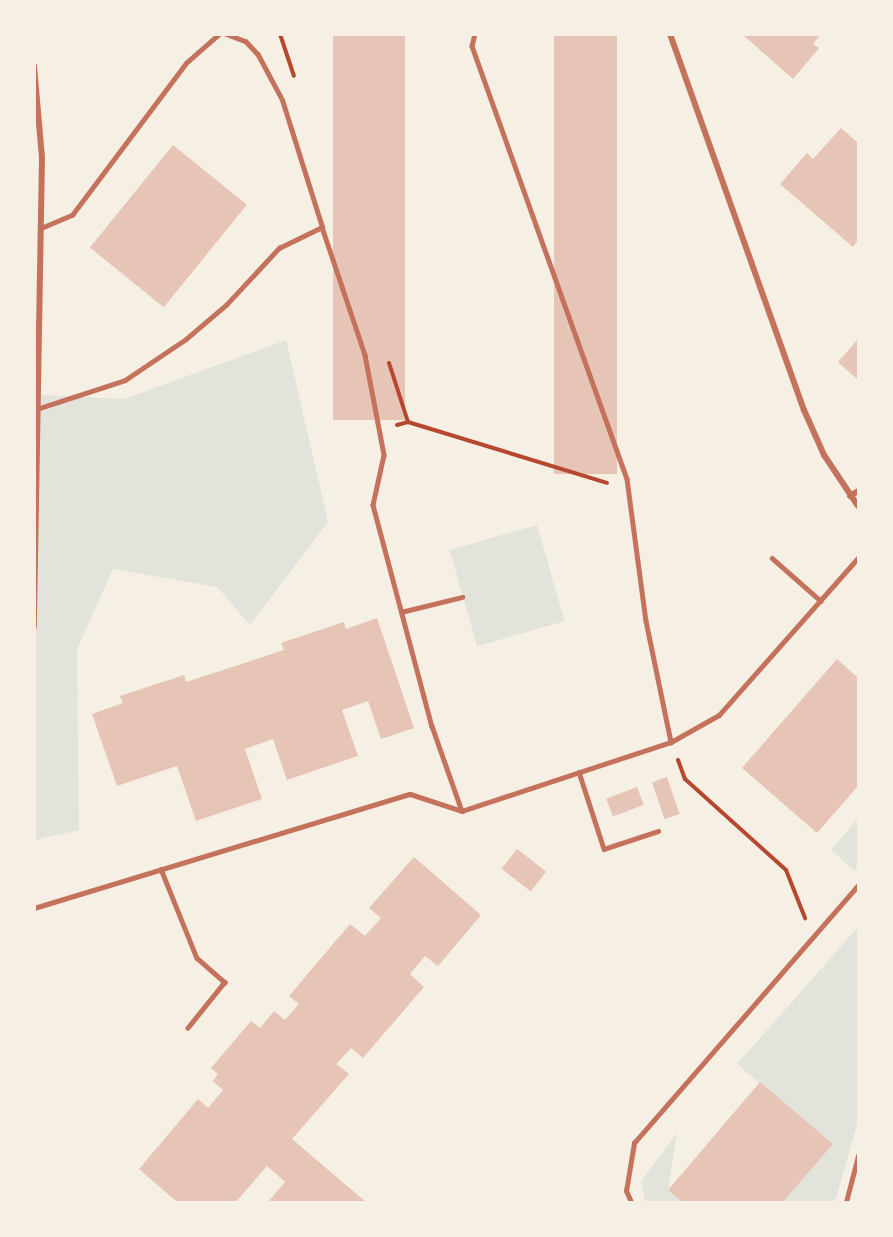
<!DOCTYPE html>
<style>
body{margin:0}
#map{position:relative;width:893px;height:1237px;overflow:hidden;background:#f6efe4;font-family:Barlow,sans-serif}
div>[style]{position:absolute}
.green>*{inset:0;background:#e2e4dc;transform-origin:0 0}
.building>*{inset:0;background:#e6c5b7;transform-origin:0 0}
.path>*{height:4px;margin:-2px;padding:0 2px;transform-origin:2px;border-radius:2px;background:#b5482f}
.service>*{height:4.5px;margin:-2.25px;padding:0 2.25px;transform-origin:2.25px;border-radius:2.25px;background:#c5725c}
.pedestrian>*{height:5px;margin:-2.5px;padding:0 2.5px;transform-origin:2.5px;border-radius:2.5px;background:#c5725c}
.minor>*{height:6px;margin:-3px;padding:0 3px;transform-origin:3px;border-radius:3px;background:#c5725c}
span{translate:-50% -50%;white-space:nowrap;text-align:center;line-height:1.15;-webkit-text-stroke:5px #f6efe4;paint-order:stroke}
.frame{position:absolute;inset:0;border:36px solid #f6efe4;pointer-events:none}
</style>
<div id="map">
<div class="green">
<div style="clip-path:polygon(286px 340px,328px 522px,250px 625px,217px 587px,113px 569px,77px 649px,79px 830px,35px 840px,34px 360px,42px 395px,124px 399px)"></div>
<div style="left:537px;top:525px;width:100px;height:91px;rotate:74deg"></div>
<div style="clip-path:polygon(858px 818px,858px 867px,854px 871px,831px 850px)"></div>
<div style="clip-path:polygon(858px 927px,858px 1121px,835px 1202px,783px 1202px,833px 1144px,737px 1064px)"></div>
<div style="clip-path:polygon(677px 1133px,668px 1190px,682px 1202px,645px 1202px,641px 1181px)"></div>
</div>
<div class="building">
<div style="left:333px;top:34px;width:72px;height:386px"></div>
<div style="left:554px;top:34px;width:63px;height:440px"></div>
<div style="clip-path:polygon(742px 34px,821px 34px,813px 44px,819px 48px,793px 79px)"></div>
<div style="clip-path:polygon(841px 128px,858px 143px,858px 240px,853px 247px,780px 184px,807px 153px,813px 159px)"></div>
<div style="left:173px;top:145px;width:95px;height:132px;rotate:39deg"></div>
<div style="clip-path:polygon(858px 339px,858px 380px,838px 362px)"></div>
<div style="clip-path:polygon(377px 618px,414px 728px,381px 739px,368px 701px,342px 710px,358px 756px,287px 780px,273px 739px,245px 749px,262px 799px,196px 821px,177px 766px,117px 786px,92px 714px,123px 703px,120px 696px,184px 675px,186px 682px,284px 650px,281px 643px,344px 622px,346px 629px)"></div>
<div style="clip-path:polygon(837px 659px,858px 678px,858px 786px,817px 833px,742px 768px)"></div>
<div style="left:667px;top:777px;width:39px;height:16px;rotate:71deg"></div>
<div style="left:637px;top:787px;width:19px;height:33px;rotate:69deg"></div>
<div style="left:517px;top:849px;width:37px;height:25px;rotate:38deg"></div>
<div style="clip-path:polygon(414px 857px,481px 915px,438px 966px,425px 956px,410px 974px,424px 987px,363px 1058px,351px 1048px,336px 1064px,349px 1074px,292px 1139px,366px 1202px,268px 1202px,285px 1182px,267px 1166px,236px 1202px,177px 1202px,139px 1169px,198px 1099px,208px 1108px,223px 1090px,213px 1081px,218px 1074px,211px 1068px,251px 1021px,260px 1028px,274px 1011px,285px 1020px,299px 1004px,289px 996px,350px 924px,365px 936px,381px 918px,369px 908px)"></div>
<div style="clip-path:polygon(760px 1082px,833px 1144px,783px 1202px,682px 1202px,668px 1190px)"></div>
</div>
<div class="path">
<div style="left:280px;top:34px;width:44px;rotate:71.6deg"></div>
<div style="left:389px;top:363px;width:62px;rotate:72.1deg"></div>
<div style="left:397px;top:425px;width:11px;rotate:-15deg"></div>
<div style="left:408px;top:422px;width:208px;rotate:17deg"></div>
<div style="left:678px;top:760px;width:20px;rotate:70deg"></div>
<div style="left:685px;top:779px;width:136px;rotate:42deg"></div>
<div style="left:786px;top:870px;width:52px;rotate:68.4deg"></div>
</div>
<div class="service">
<div style="left:475px;top:34px;width:12px;rotate:104deg"></div>
<div style="left:472px;top:46px;width:460px;rotate:70.3deg"></div>
<div style="left:627px;top:479px;width:143px;rotate:82.4deg"></div>
<div style="left:646px;top:621px;width:124px;rotate:78.3deg"></div>
<div style="left:322px;top:227px;width:135px;rotate:71.4deg"></div>
<div style="left:365px;top:355px;width:102px;rotate:79.2deg"></div>
<div style="left:384px;top:455px;width:51px;rotate:102.4deg"></div>
<div style="left:373px;top:505px;width:229px;rotate:75.1deg"></div>
<div style="left:432px;top:726px;width:90px;rotate:70.6deg"></div>
<div style="left:462px;top:811px;width:220px;rotate:-18.3deg"></div>
<div style="left:671px;top:742px;width:55px;rotate:-29.4deg"></div>
<div style="left:719px;top:715px;width:210px;rotate:-48.5deg"></div>
<div style="left:41px;top:228px;width:34px;rotate:-23deg"></div>
<div style="left:72px;top:215px;width:190px;rotate:-53.1deg"></div>
<div style="left:186px;top:63px;width:44px;rotate:-41.3deg"></div>
<div style="left:37px;top:409px;width:93px;rotate:-18.2deg"></div>
<div style="left:125px;top:380px;width:73px;rotate:-33.9deg"></div>
<div style="left:186px;top:339px;width:52px;rotate:-40.4deg"></div>
<div style="left:226px;top:305px;width:78px;rotate:-47.1deg"></div>
<div style="left:279px;top:248px;width:48px;rotate:-26deg"></div>
<div style="left:322px;top:227px;width:133px;rotate:-107.5deg"></div>
<div style="left:282px;top:100px;width:51px;rotate:-118.1deg"></div>
<div style="left:258px;top:55px;width:18px;rotate:-133deg"></div>
<div style="left:246px;top:42px;width:22px;rotate:-159deg"></div>
<div style="left:772px;top:558px;width:65px;rotate:41.3deg"></div>
<div style="left:401px;top:612px;width:63px;rotate:-13.8deg"></div>
<div style="left:579px;top:772px;width:81px;rotate:72deg"></div>
<div style="left:604px;top:849px;width:57px;rotate:-18.4deg"></div>
<div style="left:161px;top:869px;width:96px;rotate:68deg"></div>
<div style="left:197px;top:958px;width:37px;rotate:41deg"></div>
<div style="left:225px;top:982px;width:59px;rotate:128.8deg"></div>
<div style="left:631px;top:1202px;width:12px;rotate:-114deg"></div>
<div style="left:626px;top:1191px;width:49px;rotate:-80.5deg"></div>
<div style="left:634px;top:1143px;width:342px;rotate:-49deg"></div>
<div style="left:846px;top:1202px;width:48px;rotate:-75.4deg"></div>
</div>
<div class="pedestrian">
<div style="left:34px;top:908px;width:393px;rotate:-16.9deg"></div>
<div style="left:410px;top:794px;width:55px;rotate:18.1deg"></div>
</div>
<div class="minor">
<div style="left:670px;top:34px;width:399px;rotate:70.4deg"></div>
<div style="left:804px;top:410px;width:49px;rotate:66deg"></div>
<div style="left:824px;top:455px;width:61px;rotate:56.3deg"></div>
<div style="left:34px;top:66px;width:92px;rotate:85deg"></div>
<div style="left:42px;top:158px;width:469px;rotate:91deg"></div>
<div style="left:850px;top:496px;width:9px;rotate:-32deg"></div>
</div>
<div class="frame"></div>
</div>
